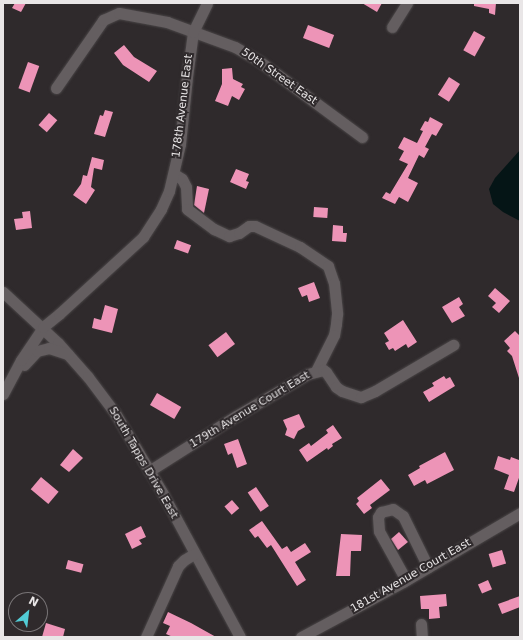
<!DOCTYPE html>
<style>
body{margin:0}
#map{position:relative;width:523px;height:640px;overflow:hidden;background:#2f2a2c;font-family:"DejaVu Sans",sans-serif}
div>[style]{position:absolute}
.water>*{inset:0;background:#051516}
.building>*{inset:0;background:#ed94b7;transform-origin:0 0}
.roads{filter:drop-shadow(0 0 1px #4a4647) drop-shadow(0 0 1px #4a4647)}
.minor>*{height:11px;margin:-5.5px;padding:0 5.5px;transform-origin:5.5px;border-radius:5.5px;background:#645e60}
span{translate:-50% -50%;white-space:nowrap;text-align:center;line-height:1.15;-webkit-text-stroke:4px #2f2a2c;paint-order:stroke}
.street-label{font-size:11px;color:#e9e6e7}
.frame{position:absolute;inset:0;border:4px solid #e9e6e7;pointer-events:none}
.north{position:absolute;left:8px;top:592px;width:40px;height:40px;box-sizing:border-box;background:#2f2a2c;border:1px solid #797577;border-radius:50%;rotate:28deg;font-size:11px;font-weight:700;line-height:16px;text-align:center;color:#e9e6e7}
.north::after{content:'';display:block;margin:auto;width:14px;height:18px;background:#52ccd6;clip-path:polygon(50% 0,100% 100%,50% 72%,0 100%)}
</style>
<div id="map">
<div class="water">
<div style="clip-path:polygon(520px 150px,520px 221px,503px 212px,493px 204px,489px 189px,495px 178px)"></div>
</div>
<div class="building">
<div style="clip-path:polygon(15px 3px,26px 3px,21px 12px,12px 8px)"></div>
<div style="clip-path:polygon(362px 3px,382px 3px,377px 12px)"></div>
<div style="clip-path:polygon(474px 3px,496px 3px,495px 15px,489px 13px,489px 9px,474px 6px)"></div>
<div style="left:308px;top:25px;width:28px;height:14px;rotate:21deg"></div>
<div style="left:474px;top:31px;width:13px;height:22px;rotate:29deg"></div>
<div style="clip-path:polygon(124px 45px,134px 57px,157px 71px,149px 82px,123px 65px,114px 53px)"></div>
<div style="left:28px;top:62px;width:12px;height:28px;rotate:20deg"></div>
<div style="clip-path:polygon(232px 68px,233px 79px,243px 84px,241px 87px,245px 89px,239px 100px,232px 96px,228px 106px,215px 101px,222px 84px,222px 69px)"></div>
<div style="left:449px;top:77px;width:13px;height:21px;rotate:32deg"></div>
<div style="clip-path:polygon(105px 110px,113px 112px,105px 137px,94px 134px,100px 115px,103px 116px)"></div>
<div style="left:49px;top:113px;width:11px;height:16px;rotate:41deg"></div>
<div style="clip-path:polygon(430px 117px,443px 124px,436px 136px,432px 134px,425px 147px,429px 149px,424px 158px,419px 155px,408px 178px,418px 183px,408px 202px,399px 197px,395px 204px,382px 198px,386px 192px,390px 194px,408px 164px,399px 160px,404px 151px,398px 148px,404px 137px,417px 143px,423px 131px,420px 130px,425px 121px,428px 122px)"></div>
<div style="clip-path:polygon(92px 157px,104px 160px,102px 170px,94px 168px,91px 187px,95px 190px,86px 204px,73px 195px,81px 184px,83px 175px,87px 176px)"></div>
<div style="clip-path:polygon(236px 169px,249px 174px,246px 181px,249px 182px,246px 189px,230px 182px)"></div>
<div style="clip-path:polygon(197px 186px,209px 189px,204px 213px,194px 205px)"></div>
<div style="left:314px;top:207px;width:14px;height:10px;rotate:4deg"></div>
<div style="clip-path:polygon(30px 211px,32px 228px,16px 230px,14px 219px,23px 218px,22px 212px)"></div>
<div style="clip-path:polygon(333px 225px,343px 226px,343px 233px,347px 233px,346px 242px,332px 241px)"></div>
<div style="left:177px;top:240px;width:15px;height:9px;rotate:20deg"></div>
<div style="clip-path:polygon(314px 282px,320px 298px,309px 302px,307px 295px,302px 297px,298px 288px)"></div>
<div style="clip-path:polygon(495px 288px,510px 301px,499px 313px,492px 307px,496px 303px,488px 296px)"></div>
<div style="clip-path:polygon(459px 297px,463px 304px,459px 307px,465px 316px,452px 323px,442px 307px)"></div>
<div style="clip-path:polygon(105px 305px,118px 309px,112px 333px,92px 328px,94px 318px,101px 320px)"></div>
<div style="clip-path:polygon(403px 320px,417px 342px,408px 348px,406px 344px,395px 351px,393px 348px,389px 350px,385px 343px,389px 341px,384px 333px)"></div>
<div style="clip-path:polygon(515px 331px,520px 336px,519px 378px,512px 356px,507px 351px,510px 348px,504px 341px)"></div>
<div style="left:226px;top:332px;width:15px;height:22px;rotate:53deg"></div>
<div style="clip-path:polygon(444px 376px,446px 379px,450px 377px,455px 386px,429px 402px,423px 392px,434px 386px,432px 383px)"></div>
<div style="left:157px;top:393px;width:28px;height:14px;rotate:30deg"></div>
<div style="clip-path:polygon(299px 414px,305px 427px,298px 431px,294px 439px,285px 435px,287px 429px,283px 420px)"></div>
<div style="clip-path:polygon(333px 425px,342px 438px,332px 444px,333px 446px,328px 450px,327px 448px,307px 462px,299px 450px,309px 443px,311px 446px,328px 433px,326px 430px)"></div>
<div style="clip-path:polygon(238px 439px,247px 464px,237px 468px,232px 453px,228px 455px,224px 444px)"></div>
<div style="clip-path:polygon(73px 449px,83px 458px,69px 472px,60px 465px)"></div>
<div style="clip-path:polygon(445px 452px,454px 470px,427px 484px,425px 480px,414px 486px,408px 475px,420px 468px,419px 466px)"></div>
<div style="clip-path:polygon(498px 456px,510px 460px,511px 457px,519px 460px,520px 475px,514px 492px,504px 489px,509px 475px,494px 469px)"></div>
<div style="left:41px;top:477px;width:23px;height:16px;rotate:40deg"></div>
<div style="clip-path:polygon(381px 479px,390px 490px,370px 505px,372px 508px,364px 514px,356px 504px,359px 501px,357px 498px)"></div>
<div style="left:256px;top:487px;width:23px;height:10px;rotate:56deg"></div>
<div style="left:232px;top:500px;width:11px;height:10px;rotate:49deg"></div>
<div style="clip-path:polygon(262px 521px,282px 549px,287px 546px,291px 552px,305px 543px,311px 552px,295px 562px,306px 580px,297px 586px,271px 545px,267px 548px,258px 536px,255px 538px,249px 530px)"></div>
<div style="clip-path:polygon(141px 526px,146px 537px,139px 540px,142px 544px,132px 549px,125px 534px)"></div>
<div style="clip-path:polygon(399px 532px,408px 542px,398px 550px,391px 539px)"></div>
<div style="clip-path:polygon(341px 534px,362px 535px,361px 551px,351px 551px,350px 576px,336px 576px)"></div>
<div style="left:502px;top:550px;width:14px;height:14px;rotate:73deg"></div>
<div style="left:68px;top:560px;width:16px;height:9px;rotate:15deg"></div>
<div style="left:488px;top:580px;width:10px;height:11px;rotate:66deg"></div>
<div style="clip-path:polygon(446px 594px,447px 606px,439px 607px,440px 618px,429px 619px,429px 609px,421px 609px,420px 596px)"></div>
<div style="clip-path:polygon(520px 596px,520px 607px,502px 614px,498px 604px)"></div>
<div style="clip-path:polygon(168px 612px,191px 623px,216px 637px,173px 637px,166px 634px,170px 626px,163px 623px)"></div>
<div style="clip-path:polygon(46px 623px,65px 629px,63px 637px,42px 637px)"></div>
</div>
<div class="roads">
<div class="minor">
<div style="left:392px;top:27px;width:28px;rotate:-58deg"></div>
<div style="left:56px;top:88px;width:83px;rotate:-55.3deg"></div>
<div style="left:103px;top:20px;width:17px;rotate:-24deg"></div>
<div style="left:119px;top:13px;width:49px;rotate:10.6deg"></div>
<div style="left:167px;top:22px;width:72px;rotate:20.2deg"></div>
<div style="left:235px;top:47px;width:28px;rotate:30deg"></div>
<div style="left:259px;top:61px;width:128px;rotate:36.4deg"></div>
<div style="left:174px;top:174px;width:9px;rotate:32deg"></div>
<div style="left:182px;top:179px;width:9px;rotate:63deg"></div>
<div style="left:186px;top:187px;width:22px;rotate:87deg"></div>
<div style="left:187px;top:209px;width:34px;rotate:37deg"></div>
<div style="left:214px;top:229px;width:17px;rotate:25deg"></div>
<div style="left:229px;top:236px;width:10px;rotate:-17deg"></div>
<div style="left:239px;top:233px;width:12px;rotate:-35deg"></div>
<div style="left:249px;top:226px;width:6px"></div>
<div style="left:255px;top:226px;width:50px;rotate:25deg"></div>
<div style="left:300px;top:247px;width:34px;rotate:34deg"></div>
<div style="left:328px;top:266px;width:18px;rotate:71deg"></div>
<div style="left:334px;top:283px;width:31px;rotate:84deg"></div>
<div style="left:337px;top:314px;width:10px;rotate:96deg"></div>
<div style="left:336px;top:324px;width:11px;rotate:100deg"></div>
<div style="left:334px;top:335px;width:40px;rotate:116.6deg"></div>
<div style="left:3px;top:292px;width:75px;rotate:42.8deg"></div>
<div style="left:58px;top:343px;width:45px;rotate:48.6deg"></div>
<div style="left:88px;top:377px;width:45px;rotate:53.1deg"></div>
<div style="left:115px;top:413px;width:94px;rotate:59.3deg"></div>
<div style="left:163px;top:494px;width:162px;rotate:61.7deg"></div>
<div style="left:24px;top:365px;width:19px;rotate:-47deg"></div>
<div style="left:37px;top:351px;width:12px;rotate:-14deg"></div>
<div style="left:49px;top:348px;width:20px;rotate:18deg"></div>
<div style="left:3px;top:394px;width:38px;rotate:-62deg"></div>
<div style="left:21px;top:360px;width:40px;rotate:-56deg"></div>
<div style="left:43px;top:327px;width:21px;rotate:-39deg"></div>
<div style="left:59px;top:314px;width:114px;rotate:-42.5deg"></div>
<div style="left:143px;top:237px;width:33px;rotate:-57deg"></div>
<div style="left:161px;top:209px;width:20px;rotate:-66deg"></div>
<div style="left:169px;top:191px;width:48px;rotate:-76.8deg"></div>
<div style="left:180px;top:144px;width:67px;rotate:-84deg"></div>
<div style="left:187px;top:77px;width:45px;rotate:-82.4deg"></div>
<div style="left:193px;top:32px;width:32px;rotate:-64deg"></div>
<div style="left:149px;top:471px;width:103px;rotate:-32.3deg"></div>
<div style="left:236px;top:416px;width:83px;rotate:-30.3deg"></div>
<div style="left:308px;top:374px;width:16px;rotate:-15deg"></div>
<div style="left:323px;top:370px;width:4px;rotate:34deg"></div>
<div style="left:326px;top:372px;width:18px;rotate:56deg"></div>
<div style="left:336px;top:387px;width:7px;rotate:34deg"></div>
<div style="left:342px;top:391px;width:20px;rotate:18deg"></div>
<div style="left:361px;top:397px;width:15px;rotate:-23deg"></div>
<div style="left:375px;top:391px;width:91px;rotate:-30.5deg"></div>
<div style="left:406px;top:580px;width:56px;rotate:-118.9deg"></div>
<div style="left:379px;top:531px;width:14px;rotate:-94deg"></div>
<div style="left:378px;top:517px;width:6px;rotate:-59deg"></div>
<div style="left:381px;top:512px;width:12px;rotate:-14deg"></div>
<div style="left:393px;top:509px;width:12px;rotate:35deg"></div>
<div style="left:403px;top:516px;width:57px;rotate:63.9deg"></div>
<div style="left:421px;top:624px;width:13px;rotate:86deg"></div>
<div style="left:146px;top:637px;width:78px;rotate:-65.7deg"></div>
<div style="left:178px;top:566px;width:8px;rotate:-45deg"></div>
<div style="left:184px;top:560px;width:12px;rotate:-31deg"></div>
<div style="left:301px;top:637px;width:116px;rotate:-28.3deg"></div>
<div style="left:403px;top:582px;width:136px;rotate:-30.5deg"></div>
</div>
</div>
<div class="street-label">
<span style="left:279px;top:77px;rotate:35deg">50th Street East</span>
<span style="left:183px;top:106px;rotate:-83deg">178th Avenue East</span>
<span style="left:250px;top:410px;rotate:-31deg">179th Avenue Court East</span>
<span style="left:143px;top:463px;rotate:60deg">South Tapps Drive East</span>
<span style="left:411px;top:576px;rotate:-30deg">181st Avenue Court East</span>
</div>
<div class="frame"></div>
<div class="north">N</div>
</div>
